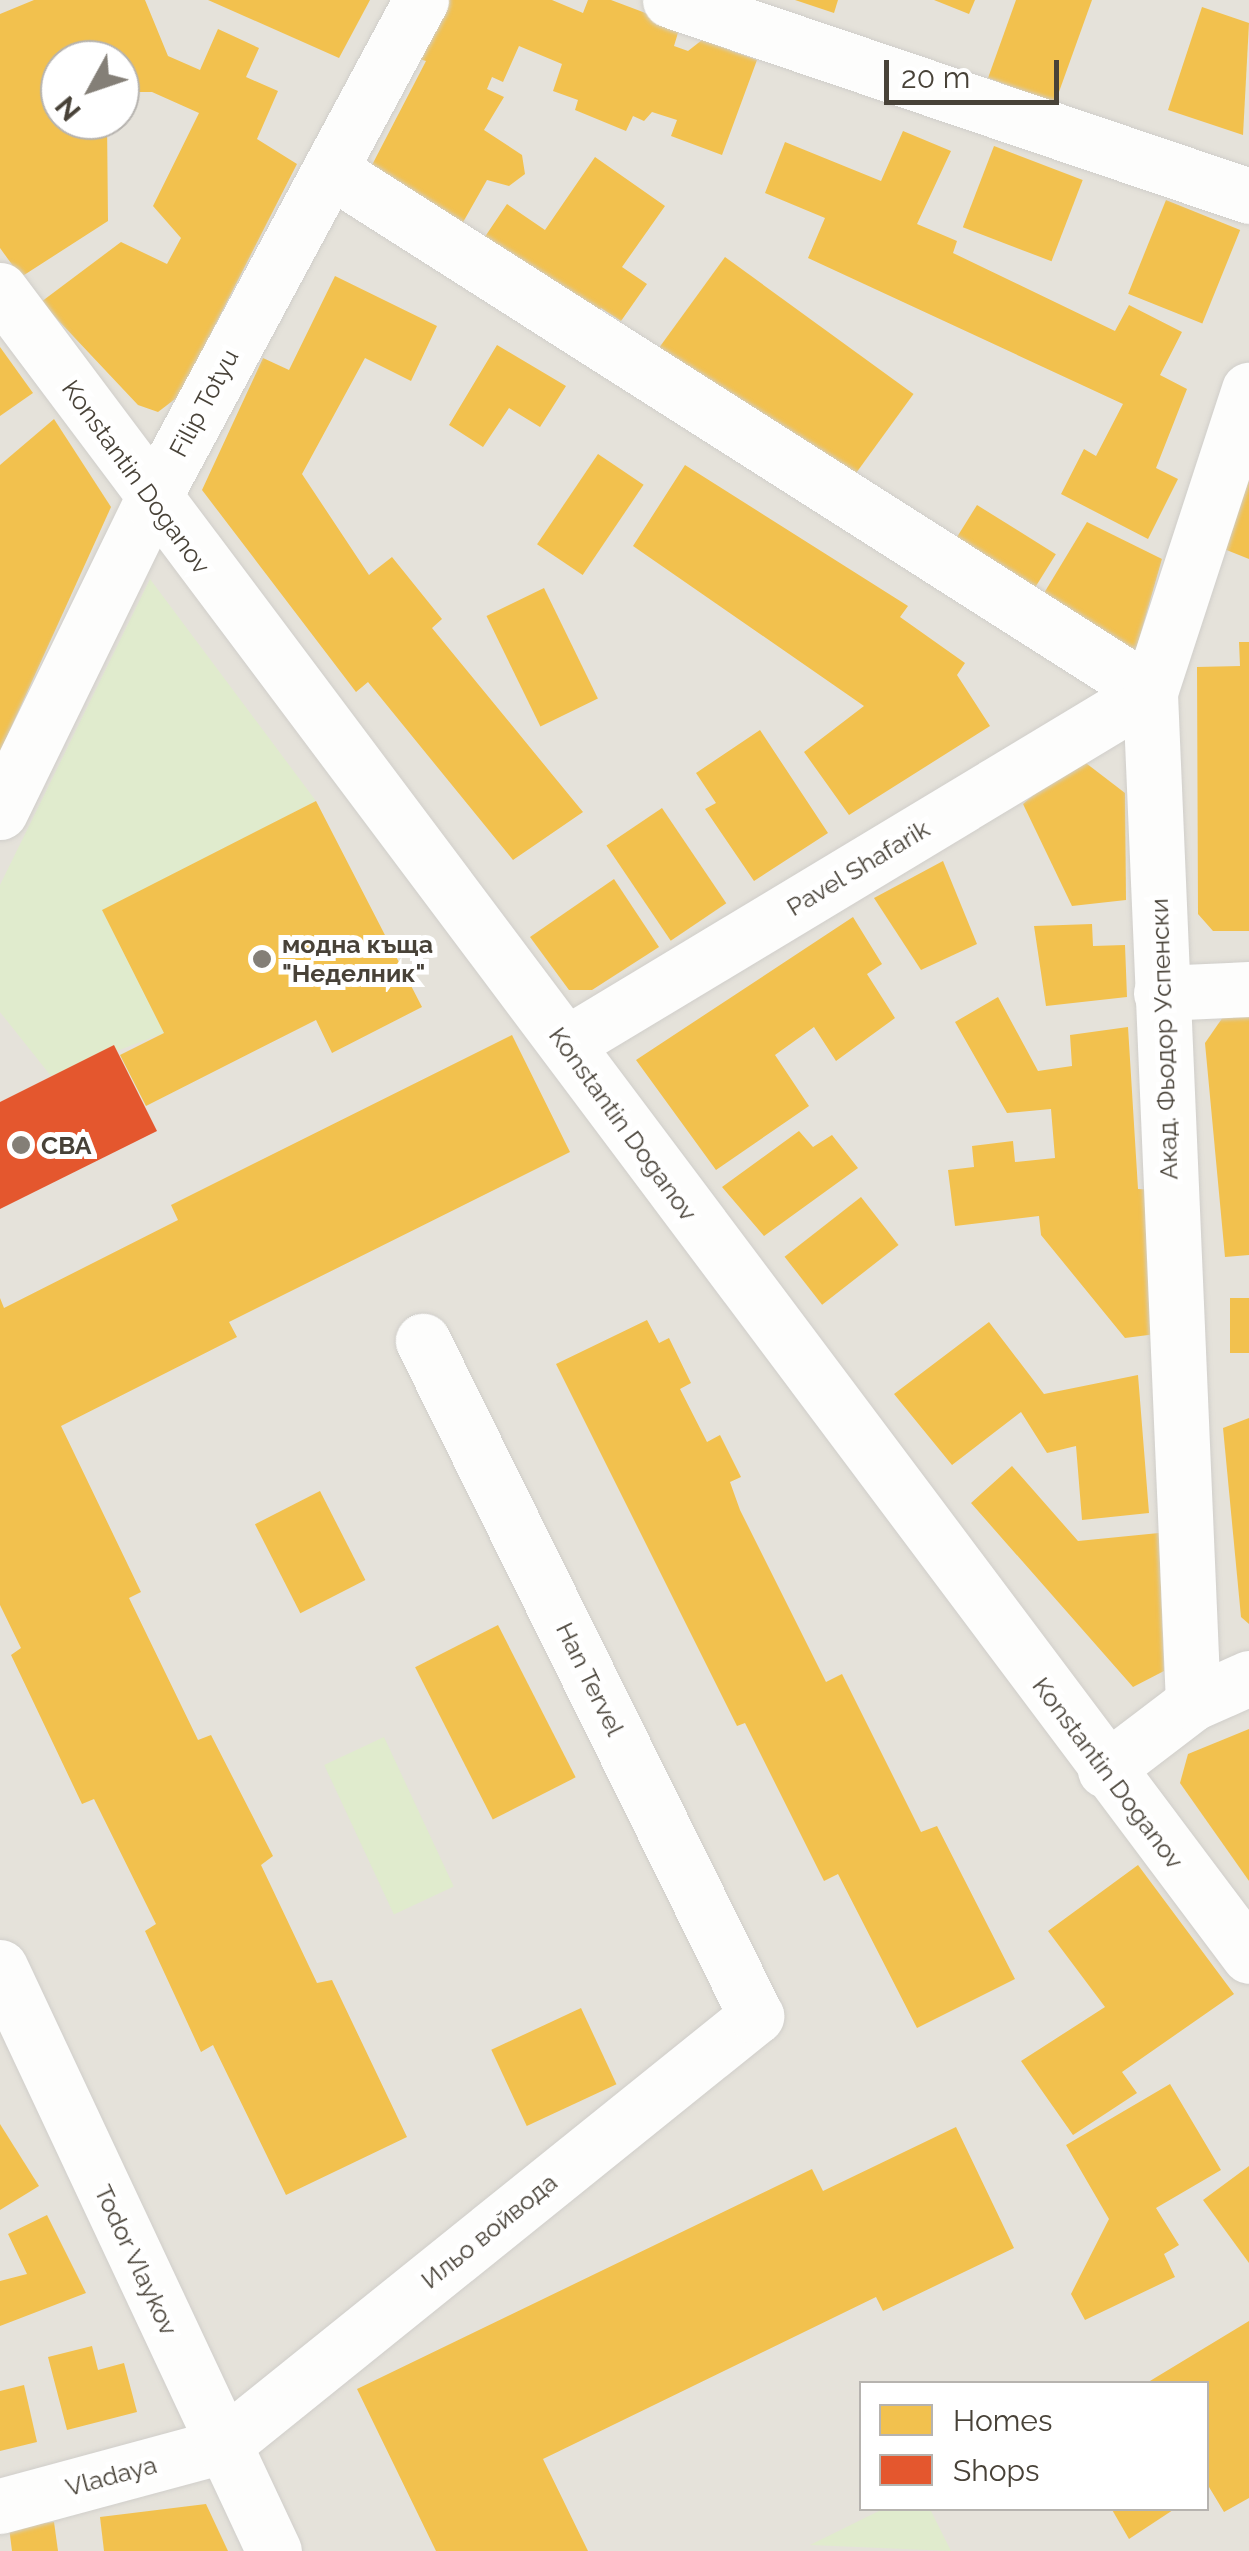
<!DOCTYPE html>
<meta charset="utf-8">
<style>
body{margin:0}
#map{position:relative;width:1249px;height:2551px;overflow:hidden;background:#f2f0ec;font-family:Raleway,sans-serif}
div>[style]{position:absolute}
.residential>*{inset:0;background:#e5e2da}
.green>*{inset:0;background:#e0ebcd;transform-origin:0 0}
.homes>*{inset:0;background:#f2c14e;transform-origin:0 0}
.shops>*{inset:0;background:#e4572e}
.roads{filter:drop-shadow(0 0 2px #d0ceca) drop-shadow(0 0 2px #d0ceca)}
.minor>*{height:55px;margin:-27.5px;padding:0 27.5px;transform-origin:27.5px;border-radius:27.5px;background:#fdfdfc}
.tertiary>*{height:55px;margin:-27.5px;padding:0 27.5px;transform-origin:27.5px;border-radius:27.5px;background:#fdfdfc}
.dots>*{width:28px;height:28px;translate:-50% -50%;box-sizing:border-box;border:5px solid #fff;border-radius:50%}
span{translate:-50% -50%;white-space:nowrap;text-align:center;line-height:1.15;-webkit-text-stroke:10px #fff;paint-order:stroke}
.street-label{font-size:25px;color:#484238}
.poi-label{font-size:25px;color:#484238;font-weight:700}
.left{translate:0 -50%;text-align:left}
.legend{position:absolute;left:859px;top:2381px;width:350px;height:130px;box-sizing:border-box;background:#fff;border:2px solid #b6b3af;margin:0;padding:12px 18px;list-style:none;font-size:30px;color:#484238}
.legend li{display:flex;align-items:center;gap:20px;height:50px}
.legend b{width:50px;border:2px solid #b6b3af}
.north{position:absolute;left:40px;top:40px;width:100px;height:100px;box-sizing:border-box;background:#fff;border:2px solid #b6b3af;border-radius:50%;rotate:230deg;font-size:28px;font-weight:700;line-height:40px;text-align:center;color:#484238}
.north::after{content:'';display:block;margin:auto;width:35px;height:45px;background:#847f77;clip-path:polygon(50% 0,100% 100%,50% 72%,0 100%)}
.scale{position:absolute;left:884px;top:60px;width:175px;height:45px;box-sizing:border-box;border:5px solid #484238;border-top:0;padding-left:12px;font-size:30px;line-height:35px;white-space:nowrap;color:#484238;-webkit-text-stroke:8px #fff;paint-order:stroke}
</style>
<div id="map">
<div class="residential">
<div style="clip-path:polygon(evenodd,0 0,1249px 0,1249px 2551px,0 2551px,0 0,60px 60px,120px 60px,120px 120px,60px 120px,60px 60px,0 0,862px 2384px,1206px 2384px,1206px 2508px,862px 2508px,862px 2384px)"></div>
</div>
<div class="green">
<div style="clip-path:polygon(150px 579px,316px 801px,103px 910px,164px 1033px,51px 1076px,0 1012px,0 885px)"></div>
<div style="left:384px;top:1737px;width:165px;height:66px;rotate:65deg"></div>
<div style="clip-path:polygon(930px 2509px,951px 2551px,810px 2545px,883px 2509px)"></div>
</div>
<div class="homes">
<div style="clip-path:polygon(34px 0,145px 0,168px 56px,200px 70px,218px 29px,259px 48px,246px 77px,278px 91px,257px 139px,297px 164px,179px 396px,158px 412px,138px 405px,41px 302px,121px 242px,167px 264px,181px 238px,153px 206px,199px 113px,152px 92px,120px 92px,120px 60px,60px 60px,60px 120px,107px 120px,108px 221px,21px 277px,0 248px,0 14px)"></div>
<div style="clip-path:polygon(208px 0,370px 0,339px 58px)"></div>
<div style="clip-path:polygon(442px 0,552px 0,583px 13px,588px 0,611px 0,680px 26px,674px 46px,688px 51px,702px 40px,757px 60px,722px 155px,671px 136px,677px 120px,652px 112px,644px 121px,633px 116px,626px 131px,575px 110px,578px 100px,553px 91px,562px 64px,519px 46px,503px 82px,492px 77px,487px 89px,504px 97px,484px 130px,522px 155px,525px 174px,509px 186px,487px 180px,462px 224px,372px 165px,426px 61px,416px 58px)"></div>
<div style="clip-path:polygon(795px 0,838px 0,834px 13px)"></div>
<div style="clip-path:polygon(934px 0,975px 0,969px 14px)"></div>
<div style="clip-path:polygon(1016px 0,1092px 0,1055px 103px,988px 78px)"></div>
<div style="clip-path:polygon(1202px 7px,1249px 23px,1243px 135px,1168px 110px)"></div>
<div style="clip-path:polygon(903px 131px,951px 151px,917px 224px,957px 241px,953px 253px,1115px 331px,1129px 305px,1182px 332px,1160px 375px,1187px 389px,1156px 468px,1178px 479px,1148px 539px,1061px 494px,1084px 449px,1096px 456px,1123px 404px,808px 258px,825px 218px,765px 193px,785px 142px,881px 181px)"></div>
<div style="left:994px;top:146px;width:95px;height:87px;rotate:21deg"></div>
<div style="clip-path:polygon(595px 157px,665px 206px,622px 267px,647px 284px,621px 321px,601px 308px,588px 327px,476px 250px,507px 204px,545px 230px)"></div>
<div style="left:1166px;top:200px;width:80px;height:101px;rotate:22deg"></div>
<div style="left:725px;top:257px;width:233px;height:122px;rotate:36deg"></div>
<div style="clip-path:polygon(335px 276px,437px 326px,411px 381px,365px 358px,302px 474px,369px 575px,392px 557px,442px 619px,432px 628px,583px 812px,513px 860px,368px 682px,356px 692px,202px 490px,263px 358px,289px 370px)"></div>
<div style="clip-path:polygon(497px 345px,566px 386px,540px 427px,509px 408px,483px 447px,449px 425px)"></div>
<div style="clip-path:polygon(0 347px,33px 393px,0 416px)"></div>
<div style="clip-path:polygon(54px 419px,111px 507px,0 752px,0 465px)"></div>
<div style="left:598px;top:454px;width:55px;height:109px;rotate:34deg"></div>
<div style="clip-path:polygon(685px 465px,908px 606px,900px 617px,965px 663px,957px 675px,990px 726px,849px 815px,804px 752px,864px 706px,633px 546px)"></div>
<div style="clip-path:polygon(1249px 480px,1249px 559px,1224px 549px)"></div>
<div style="left:977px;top:505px;width:93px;height:56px;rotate:32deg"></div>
<div style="clip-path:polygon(1087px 522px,1162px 559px,1136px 650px,1120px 657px,1035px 608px)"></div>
<div style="left:544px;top:588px;width:123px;height:64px;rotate:64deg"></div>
<div style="clip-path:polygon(1239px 642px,1249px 642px,1249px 931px,1213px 931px,1198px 914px,1197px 667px,1240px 666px)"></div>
<div style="clip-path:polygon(760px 730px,828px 833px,754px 881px,705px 809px,716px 803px,696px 773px)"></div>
<div style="clip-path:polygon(1078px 757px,1125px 793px,1126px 900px,1072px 906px,1023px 804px)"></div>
<div style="clip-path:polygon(316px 801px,422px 1007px,332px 1053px,316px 1020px,146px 1106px,120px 1055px,164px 1033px,102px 910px)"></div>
<div style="left:662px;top:808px;width:115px;height:67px;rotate:56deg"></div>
<div style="clip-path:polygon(943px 861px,977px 944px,921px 970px,874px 898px)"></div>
<div style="clip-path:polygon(614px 879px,659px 947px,592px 990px,569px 990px,530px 937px)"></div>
<div style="clip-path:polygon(853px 917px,882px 964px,867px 974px,895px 1018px,836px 1061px,814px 1027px,775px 1055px,809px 1106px,716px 1170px,636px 1060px)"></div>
<div style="clip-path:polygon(1092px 924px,1093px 946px,1125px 945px,1127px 997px,1046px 1006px,1034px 926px)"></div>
<div style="clip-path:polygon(998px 997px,1038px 1071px,1072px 1066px,1070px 1035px,1128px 1027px,1138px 1189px,1156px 1190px,1156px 1334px,1125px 1338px,1041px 1235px,1039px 1216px,955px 1226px,948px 1170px,974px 1167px,972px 1146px,1013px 1141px,1015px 1162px,1055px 1158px,1051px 1109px,1007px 1113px,955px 1022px)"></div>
<div style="clip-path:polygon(1249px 1014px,1249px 1255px,1225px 1257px,1205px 1043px,1223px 1017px)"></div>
<div style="clip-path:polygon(512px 1035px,570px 1152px,229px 1322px,237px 1337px,61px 1426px,141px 1592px,129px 1598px,198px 1740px,211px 1735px,273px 1856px,261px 1865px,317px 1983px,332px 1980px,407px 2137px,286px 2195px,213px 2045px,201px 2052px,145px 1931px,156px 1924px,94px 1799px,82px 1804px,11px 1655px,21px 1648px,0 1605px,0 1298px,4px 1308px,178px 1220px,171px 1205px)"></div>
<div style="clip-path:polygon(799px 1131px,813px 1147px,832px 1135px,858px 1168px,764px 1236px,722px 1187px)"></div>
<div style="left:861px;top:1197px;width:61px;height:97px;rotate:52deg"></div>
<div style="left:1249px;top:1298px;width:55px;height:19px;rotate:90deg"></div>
<div style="clip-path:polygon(647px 1320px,659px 1343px,669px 1338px,691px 1383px,680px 1389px,707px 1442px,720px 1435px,741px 1477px,730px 1482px,740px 1510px,826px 1682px,842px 1674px,921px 1832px,937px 1826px,1015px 1979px,917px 2028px,838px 1874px,824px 1881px,745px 1723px,737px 1726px,556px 1364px)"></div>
<div style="clip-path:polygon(989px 1322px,1044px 1394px,1138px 1375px,1149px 1513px,1082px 1520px,1076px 1446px,1047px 1453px,1021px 1412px,952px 1465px,894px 1394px)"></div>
<div style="clip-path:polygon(1249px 1418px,1249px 1624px,1241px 1617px,1223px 1428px)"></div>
<div style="clip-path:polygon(1012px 1466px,1078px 1541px,1159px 1533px,1164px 1671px,1133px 1687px,971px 1503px)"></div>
<div style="left:320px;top:1491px;width:100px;height:73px;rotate:63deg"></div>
<div style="left:498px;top:1625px;width:171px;height:93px;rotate:63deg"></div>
<div style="clip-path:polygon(1249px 1729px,1249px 1881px,1180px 1783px,1188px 1754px)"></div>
<div style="clip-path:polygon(1138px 1865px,1234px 1994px,1122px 2072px,1137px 2093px,1073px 2135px,1021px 2061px,1105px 2007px,1048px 1931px)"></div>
<div style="left:581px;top:2008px;width:84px;height:99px;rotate:65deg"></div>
<div style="clip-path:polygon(1170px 2084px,1221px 2170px,1156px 2208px,1179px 2245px,1164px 2254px,1175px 2277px,1085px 2320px,1071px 2294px,1109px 2219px,1066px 2145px)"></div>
<div style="clip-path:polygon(0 2124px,39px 2186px,0 2210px)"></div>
<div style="clip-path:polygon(956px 2127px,1014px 2248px,883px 2311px,876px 2297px,543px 2459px,588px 2551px,436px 2551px,357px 2389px,812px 2169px,823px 2191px)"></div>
<div style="clip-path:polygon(1249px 2166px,1249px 2263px,1203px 2200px)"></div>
<div style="clip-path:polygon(47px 2215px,86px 2293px,0 2326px,0 2281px,27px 2274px,8px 2234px)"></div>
<div style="clip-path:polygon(1249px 2321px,1249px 2498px,1224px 2512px,1206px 2482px,1206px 2384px,1145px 2384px)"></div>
<div style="clip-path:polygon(92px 2346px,98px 2370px,124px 2363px,137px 2412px,67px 2430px,48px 2357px)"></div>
<div style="clip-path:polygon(24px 2385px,37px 2442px,0 2451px,0 2391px)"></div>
<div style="clip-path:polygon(206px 2504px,228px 2551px,104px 2551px,100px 2517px)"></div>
<div style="clip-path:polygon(1111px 2508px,1176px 2508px,1129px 2539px)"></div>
<div style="clip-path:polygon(54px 2522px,58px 2551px,12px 2551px,9px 2527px)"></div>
</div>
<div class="shops">
<div style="clip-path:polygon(114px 1045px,157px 1131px,0 1209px,0 1102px)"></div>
</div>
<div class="roads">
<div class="minor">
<div style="left:670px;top:0;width:611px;rotate:18.7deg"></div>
<div style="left:330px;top:170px;width:972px;rotate:32.48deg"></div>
<div style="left:1150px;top:692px;width:682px;rotate:148.92deg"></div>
<div style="left:0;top:290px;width:2082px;rotate:53.14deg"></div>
<div style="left:0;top:812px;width:345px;rotate:-64deg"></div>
<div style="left:151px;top:502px;width:570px;rotate:-61.73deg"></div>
<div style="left:1161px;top:993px;width:88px;rotate:-2.6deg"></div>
<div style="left:1193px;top:1703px;width:1012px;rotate:-92.44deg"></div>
<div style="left:1150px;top:692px;width:318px;rotate:-71.9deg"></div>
<div style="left:1105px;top:1770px;width:111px;rotate:-37.3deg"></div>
<div style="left:1193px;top:1703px;width:61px;rotate:-24.1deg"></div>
<div style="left:0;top:2506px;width:230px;rotate:-15.1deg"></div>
<div style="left:222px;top:2446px;width:686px;rotate:-38.84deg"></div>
<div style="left:756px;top:2016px;width:753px;rotate:-116.26deg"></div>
</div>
<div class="tertiary">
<div style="left:0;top:1967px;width:645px;rotate:64.87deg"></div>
</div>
</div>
<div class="dots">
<div style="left:262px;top:959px;background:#847f77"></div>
<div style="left:21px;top:1145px;background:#847f77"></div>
</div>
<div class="street-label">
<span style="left:204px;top:403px;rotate:-62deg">Filip Totyu</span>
<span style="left:136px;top:477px;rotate:54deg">Konstantin Doganov</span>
<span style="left:858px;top:868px;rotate:-31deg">Pavel Shafarik</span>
<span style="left:1164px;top:1039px;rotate:-92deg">Акад. Фьодор Успенски</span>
<span style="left:623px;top:1124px;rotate:54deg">Konstantin Doganov</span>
<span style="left:590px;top:1679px;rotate:64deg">Han Tervel</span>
<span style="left:1108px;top:1773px;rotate:53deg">Konstantin Doganov</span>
<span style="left:489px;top:2231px;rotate:-39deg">Ильо войвода</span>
<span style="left:136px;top:2260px;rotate:65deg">Todor Vlaykov</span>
<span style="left:111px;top:2476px;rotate:-15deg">Vladaya</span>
</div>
<div class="poi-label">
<span class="left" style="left:282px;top:959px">модна къща<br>"Неделник"</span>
<span class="left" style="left:41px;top:1145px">CBA</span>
</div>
<ul class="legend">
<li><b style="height:28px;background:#f2c14e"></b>Homes</li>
<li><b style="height:28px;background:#e4572e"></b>Shops</li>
</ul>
<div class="north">N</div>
<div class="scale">20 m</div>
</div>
